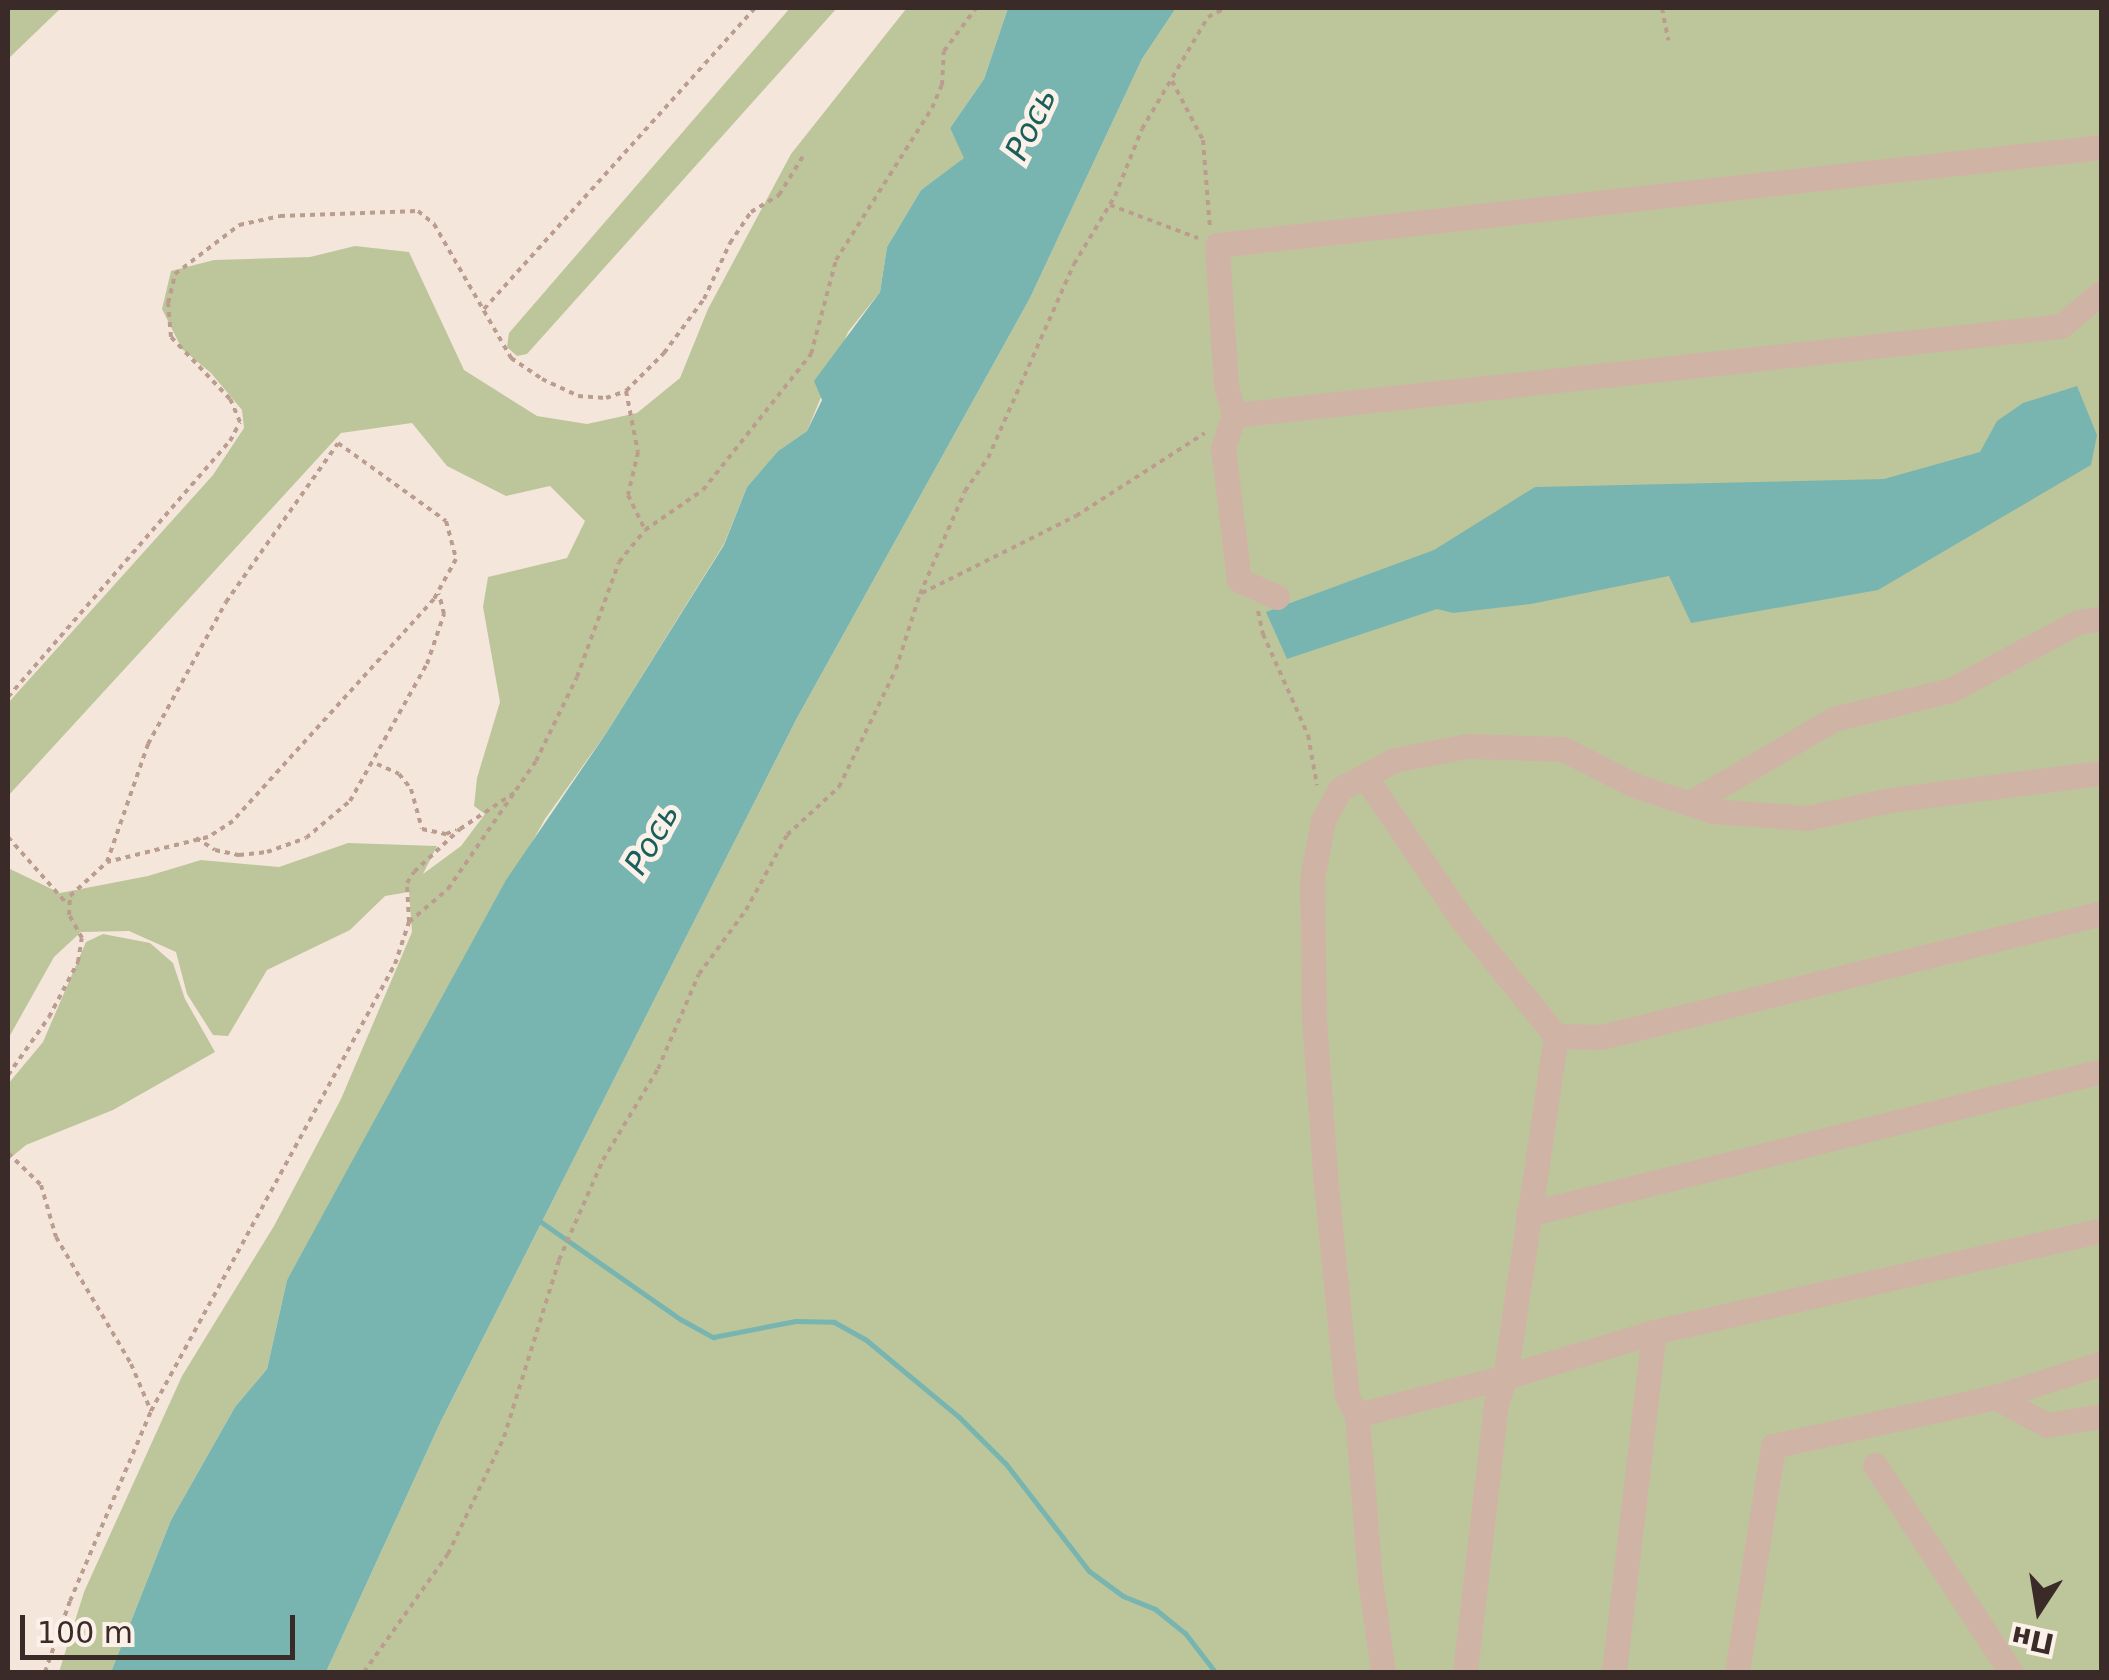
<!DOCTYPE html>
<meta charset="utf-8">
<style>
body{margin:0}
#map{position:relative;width:2109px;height:1680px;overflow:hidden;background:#f5e6dc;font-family:"DejaVu Sans",sans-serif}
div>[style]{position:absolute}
.green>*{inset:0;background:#bdc69a}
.water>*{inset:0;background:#78b5b0}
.stream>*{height:5px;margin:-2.5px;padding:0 2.5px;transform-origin:2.5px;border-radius:2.5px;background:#78b5b0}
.path>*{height:4px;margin-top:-2px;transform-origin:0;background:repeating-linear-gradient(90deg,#bb9d90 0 5px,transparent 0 10px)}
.minor>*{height:25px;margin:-12.5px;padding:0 12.5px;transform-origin:12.5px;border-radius:12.5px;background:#cfb4a6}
span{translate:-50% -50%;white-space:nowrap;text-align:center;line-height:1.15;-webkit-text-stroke:10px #fcf1e9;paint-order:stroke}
.water-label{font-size:32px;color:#19605c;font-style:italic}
.frame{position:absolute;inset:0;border:10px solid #3a2b28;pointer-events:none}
.north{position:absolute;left:1989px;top:1560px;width:100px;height:100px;-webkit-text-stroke:8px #fcf1e9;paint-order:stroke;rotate:192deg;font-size:28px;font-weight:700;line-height:40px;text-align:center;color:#3a2b28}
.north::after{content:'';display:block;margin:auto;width:35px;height:45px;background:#3a2b28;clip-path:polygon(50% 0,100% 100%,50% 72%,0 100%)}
.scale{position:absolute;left:20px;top:1615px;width:275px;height:45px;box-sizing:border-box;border:5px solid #3a2b28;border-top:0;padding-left:12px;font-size:30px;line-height:35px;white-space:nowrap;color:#3a2b28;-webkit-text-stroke:8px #fcf1e9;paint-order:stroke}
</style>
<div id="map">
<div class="green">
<div style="clip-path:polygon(8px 8px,61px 8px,8px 59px)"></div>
<div style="clip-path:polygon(790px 8px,837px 8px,527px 354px,517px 356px,507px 347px,509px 333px)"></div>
<div style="clip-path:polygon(1008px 8px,984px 79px,950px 128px,965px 158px,921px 190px,887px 247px,880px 292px,848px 332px,807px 431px,778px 451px,747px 487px,724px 544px,607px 732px,545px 819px,287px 1280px,267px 1369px,235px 1407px,171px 1520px,111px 1672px,59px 1672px,84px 1592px,182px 1376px,274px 1226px,341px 1099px,412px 932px,409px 892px,385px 896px,350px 930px,267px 970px,228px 1036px,213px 1035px,187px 994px,176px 952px,129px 931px,81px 932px,54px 957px,8px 1039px,8px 868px,60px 893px,148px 876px,201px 860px,279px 867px,348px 843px,437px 846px,423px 874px,461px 846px,485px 814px,474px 806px,477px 778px,500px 702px,483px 607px,488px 577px,567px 558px,585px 521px,550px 486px,506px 496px,447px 466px,412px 423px,341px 433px,8px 796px,8px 703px,213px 475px,244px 428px,242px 410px,211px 373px,182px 349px,162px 309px,171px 271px,214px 260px,310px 257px,355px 246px,409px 252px,464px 370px,537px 416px,587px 424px,637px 413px,680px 378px,708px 309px,791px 154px,906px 9px)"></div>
<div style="clip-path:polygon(1176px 8px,2101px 8px,2101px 1672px,326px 1672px,441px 1421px,797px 718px,1030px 298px,1142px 59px)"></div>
<div style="clip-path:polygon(103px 934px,150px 943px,173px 963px,185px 999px,215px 1052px,113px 1110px,26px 1145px,8px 1160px,8px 1084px,43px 1042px,86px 942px)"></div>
</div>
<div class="water">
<div style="clip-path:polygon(1008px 8px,1176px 8px,1142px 59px,1030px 298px,797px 718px,441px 1421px,326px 1672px,111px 1672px,171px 1520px,235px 1407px,267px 1369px,287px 1280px,506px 880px,607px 732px,724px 545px,747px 487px,778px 451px,807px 431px,822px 400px,814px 381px,880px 292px,887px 247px,921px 190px,964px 158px,950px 128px,984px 79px)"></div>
<div style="clip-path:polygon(2077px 386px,2097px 435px,2091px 465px,1878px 590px,1691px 623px,1669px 576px,1531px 604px,1453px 613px,1437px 609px,1287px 659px,1266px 612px,1434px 550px,1535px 487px,1884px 479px,1980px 452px,1997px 421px,2023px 403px)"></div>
</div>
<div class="stream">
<div style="left:541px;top:1222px;width:169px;rotate:34.9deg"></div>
<div style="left:680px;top:1319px;width:38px;rotate:29deg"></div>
<div style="left:713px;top:1337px;width:84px;rotate:-11deg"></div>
<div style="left:795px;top:1321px;width:39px;rotate:1deg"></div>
<div style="left:834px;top:1322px;width:35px;rotate:29deg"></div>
<div style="left:865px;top:1339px;width:122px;rotate:39.7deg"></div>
<div style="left:959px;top:1417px;width:66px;rotate:45deg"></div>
<div style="left:1006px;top:1464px;width:135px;rotate:52.2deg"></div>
<div style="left:1089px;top:1571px;width:42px;rotate:36.3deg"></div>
<div style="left:1123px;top:1596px;width:35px;rotate:22deg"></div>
<div style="left:1155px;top:1609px;width:38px;rotate:39deg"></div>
<div style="left:1185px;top:1633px;width:49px;rotate:52.4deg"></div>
</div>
<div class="path">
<div style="left:1662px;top:8px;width:33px;rotate:79deg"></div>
<div style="left:1172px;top:81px;width:67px;rotate:62.3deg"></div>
<div style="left:1203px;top:140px;width:88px;rotate:85.5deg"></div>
<div style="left:1110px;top:205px;width:94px;rotate:20.6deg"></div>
<div style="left:484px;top:309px;width:405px;rotate:-48deg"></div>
<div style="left:626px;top:391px;width:62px;rotate:78.9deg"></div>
<div style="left:638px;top:452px;width:44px;rotate:103.1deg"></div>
<div style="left:628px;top:495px;width:39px;rotate:64deg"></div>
<div style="left:922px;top:593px;width:172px;rotate:-26.6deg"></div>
<div style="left:1076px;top:516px;width:153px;rotate:-32.8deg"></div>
<div style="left:1258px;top:611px;width:24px;rotate:78deg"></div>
<div style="left:1263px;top:634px;width:111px;rotate:66deg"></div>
<div style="left:1308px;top:735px;width:51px;rotate:79.8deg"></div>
<div style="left:8px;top:697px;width:339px;rotate:-49.1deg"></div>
<div style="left:230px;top:441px;width:21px;rotate:-62deg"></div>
<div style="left:240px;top:422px;width:25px;rotate:-113deg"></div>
<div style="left:230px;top:399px;width:86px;rotate:-133.6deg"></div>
<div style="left:171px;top:337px;width:34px;rotate:-95deg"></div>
<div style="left:168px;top:303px;width:30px;rotate:-76deg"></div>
<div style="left:175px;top:274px;width:81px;rotate:-37.4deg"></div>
<div style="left:239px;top:225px;width:42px;rotate:-12.4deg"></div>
<div style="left:280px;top:216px;width:138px;rotate:-2.1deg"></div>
<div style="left:418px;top:211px;width:21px;rotate:39deg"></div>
<div style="left:434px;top:224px;width:155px;rotate:60.1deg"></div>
<div style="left:511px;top:358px;width:37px;rotate:34deg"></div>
<div style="left:542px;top:379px;width:40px;rotate:25deg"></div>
<div style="left:578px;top:396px;width:28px;rotate:4deg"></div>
<div style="left:606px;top:398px;width:21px;rotate:-19deg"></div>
<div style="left:626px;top:391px;width:54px;rotate:-45deg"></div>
<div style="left:664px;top:353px;width:67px;rotate:-53.5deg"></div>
<div style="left:704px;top:299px;width:62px;rotate:-65.1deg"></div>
<div style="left:730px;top:243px;width:37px;rotate:-56deg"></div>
<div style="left:751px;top:212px;width:33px;rotate:-31deg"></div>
<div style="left:779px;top:195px;width:49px;rotate:-58.2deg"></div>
<div style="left:377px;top:764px;width:24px;rotate:24deg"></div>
<div style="left:399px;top:774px;width:19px;rotate:51deg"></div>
<div style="left:411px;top:789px;width:41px;rotate:74.6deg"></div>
<div style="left:422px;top:829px;width:25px;rotate:12deg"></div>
<div style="left:446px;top:834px;width:11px;rotate:-22deg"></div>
<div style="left:8px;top:837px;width:89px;rotate:48.6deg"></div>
<div style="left:196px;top:838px;width:22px;rotate:32deg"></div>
<div style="left:215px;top:850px;width:25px;rotate:12deg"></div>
<div style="left:239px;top:855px;width:28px;rotate:-6deg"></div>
<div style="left:267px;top:852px;width:41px;rotate:-19.7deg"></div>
<div style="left:306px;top:838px;width:57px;rotate:-40.1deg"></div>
<div style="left:350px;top:801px;width:157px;rotate:-60.7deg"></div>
<div style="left:427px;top:664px;width:53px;rotate:-71.2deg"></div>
<div style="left:444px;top:614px;width:21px;rotate:-104deg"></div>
<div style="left:409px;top:922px;width:39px;rotate:-93deg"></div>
<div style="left:407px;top:883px;width:13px;rotate:-58deg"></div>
<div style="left:414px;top:872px;width:63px;rotate:-43.1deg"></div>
<div style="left:460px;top:829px;width:65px;rotate:-33.7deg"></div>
<div style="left:8px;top:1075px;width:71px;rotate:-54.7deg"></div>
<div style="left:49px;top:1017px;width:62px;rotate:-62.2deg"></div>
<div style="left:78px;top:962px;width:24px;rotate:-81deg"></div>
<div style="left:82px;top:938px;width:26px;rotate:-119deg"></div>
<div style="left:69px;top:915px;width:19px;rotate:-87deg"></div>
<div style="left:70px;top:896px;width:50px;rotate:-42.6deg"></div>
<div style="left:107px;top:862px;width:125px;rotate:-70.8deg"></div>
<div style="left:148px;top:744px;width:162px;rotate:-61.2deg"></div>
<div style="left:226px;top:602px;width:194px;rotate:-54.8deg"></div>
<div style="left:338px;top:443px;width:133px;rotate:35.8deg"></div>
<div style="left:446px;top:521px;width:39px;rotate:75deg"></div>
<div style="left:456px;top:559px;width:46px;rotate:118.8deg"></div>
<div style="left:434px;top:599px;width:299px;rotate:132.2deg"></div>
<div style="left:233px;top:821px;width:30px;rotate:147deg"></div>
<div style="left:208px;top:837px;width:104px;rotate:166.1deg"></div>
<div style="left:8px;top:1153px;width:46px;rotate:44.1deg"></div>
<div style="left:41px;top:1185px;width:54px;rotate:73.9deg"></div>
<div style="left:56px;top:1237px;width:147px;rotate:59.4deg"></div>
<div style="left:131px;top:1364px;width:51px;rotate:66.9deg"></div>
<div style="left:45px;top:1672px;width:75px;rotate:-70.6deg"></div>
<div style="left:70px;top:1601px;width:207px;rotate:-66.9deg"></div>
<div style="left:151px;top:1411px;width:509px;rotate:-61.37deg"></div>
<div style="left:395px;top:964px;width:44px;rotate:-71.6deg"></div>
<div style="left:409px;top:922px;width:51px;rotate:-40.2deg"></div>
<div style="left:448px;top:889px;width:155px;rotate:-55.5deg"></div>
<div style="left:536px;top:761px;width:93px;rotate:-64deg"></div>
<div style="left:577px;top:677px;width:122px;rotate:-69.9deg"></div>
<div style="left:619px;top:562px;width:41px;rotate:-50.9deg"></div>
<div style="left:645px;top:530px;width:70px;rotate:-34.6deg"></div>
<div style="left:703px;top:490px;width:174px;rotate:-51.5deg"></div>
<div style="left:811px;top:354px;width:97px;rotate:-75.1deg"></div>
<div style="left:836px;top:260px;width:180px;rotate:-57.7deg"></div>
<div style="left:932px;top:108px;width:25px;rotate:-67deg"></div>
<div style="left:942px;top:85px;width:34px;rotate:-87deg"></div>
<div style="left:944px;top:51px;width:54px;rotate:-53.3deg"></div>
<div style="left:364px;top:1672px;width:145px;rotate:-54.6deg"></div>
<div style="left:448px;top:1554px;width:130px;rotate:-64.4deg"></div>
<div style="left:504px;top:1437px;width:185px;rotate:-72.7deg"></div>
<div style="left:559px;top:1260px;width:109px;rotate:-66.3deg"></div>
<div style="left:603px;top:1160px;width:106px;rotate:-58.9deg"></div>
<div style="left:658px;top:1069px;width:103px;rotate:-66.7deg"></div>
<div style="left:699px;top:974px;width:79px;rotate:-53.7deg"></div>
<div style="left:746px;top:910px;width:85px;rotate:-61.3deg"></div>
<div style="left:787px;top:835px;width:71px;rotate:-42.7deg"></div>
<div style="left:839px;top:787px;width:131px;rotate:-64.2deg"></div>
<div style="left:896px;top:669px;width:79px;rotate:-72.3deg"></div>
<div style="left:920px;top:594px;width:112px;rotate:-66.4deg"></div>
<div style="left:965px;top:491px;width:40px;rotate:-55.1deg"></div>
<div style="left:988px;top:458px;width:212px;rotate:-66.1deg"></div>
<div style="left:1074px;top:264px;width:79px;rotate:-58.9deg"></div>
<div style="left:1115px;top:196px;width:72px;rotate:-68.1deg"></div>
<div style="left:1142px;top:129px;width:130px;rotate:-59.5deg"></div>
<div style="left:1208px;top:17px;width:20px;rotate:-27deg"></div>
</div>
<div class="minor">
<div style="left:1234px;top:415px;width:832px;rotate:-6.14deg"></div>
<div style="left:2061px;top:326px;width:53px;rotate:-39.7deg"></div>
<div style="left:1277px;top:597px;width:42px;rotate:-155.9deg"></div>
<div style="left:1239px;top:580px;width:133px;rotate:-96.9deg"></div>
<div style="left:1223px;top:448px;width:35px;rotate:-72deg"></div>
<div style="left:1234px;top:415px;width:30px;rotate:-105deg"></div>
<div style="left:1226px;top:386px;width:141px;rotate:-93.7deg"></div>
<div style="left:1217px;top:245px;width:890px;rotate:-6.32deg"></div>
<div style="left:1366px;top:778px;width:171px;rotate:55.9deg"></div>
<div style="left:1462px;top:920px;width:149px;rotate:51deg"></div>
<div style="left:1556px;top:1036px;width:45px;rotate:1.3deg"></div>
<div style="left:1601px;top:1037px;width:516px;rotate:-13.9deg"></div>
<div style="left:1690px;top:803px;width:167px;rotate:-30.3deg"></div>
<div style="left:1834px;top:719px;width:121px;rotate:-13.9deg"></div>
<div style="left:1951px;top:690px;width:144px;rotate:-28.2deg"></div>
<div style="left:2078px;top:622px;width:24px;rotate:-9deg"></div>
<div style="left:1556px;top:1036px;width:345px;rotate:98.5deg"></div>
<div style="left:1505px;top:1377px;width:156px;rotate:-16.8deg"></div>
<div style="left:1654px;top:1332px;width:459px;rotate:-12.8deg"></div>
<div style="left:1528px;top:1214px;width:592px;rotate:-13.99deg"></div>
<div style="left:1505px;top:1377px;width:153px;rotate:165.6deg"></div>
<div style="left:1357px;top:1415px;width:21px;rotate:-118deg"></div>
<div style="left:1347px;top:1396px;width:211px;rotate:-95.7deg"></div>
<div style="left:1326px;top:1186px;width:167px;rotate:-94.1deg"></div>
<div style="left:1314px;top:1019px;width:140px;rotate:-90.8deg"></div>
<div style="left:1312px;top:879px;width:60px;rotate:-79.4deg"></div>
<div style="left:1323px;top:820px;width:35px;rotate:-61deg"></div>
<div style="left:1340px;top:789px;width:61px;rotate:-28.2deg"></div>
<div style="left:1394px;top:760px;width:74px;rotate:-10.9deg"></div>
<div style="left:1467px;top:746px;width:96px;rotate:1.8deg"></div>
<div style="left:1563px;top:749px;width:82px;rotate:26.9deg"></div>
<div style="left:1636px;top:786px;width:80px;rotate:18.2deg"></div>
<div style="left:1712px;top:811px;width:95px;rotate:4.2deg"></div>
<div style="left:1807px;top:818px;width:85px;rotate:-12.2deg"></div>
<div style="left:1890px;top:800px;width:214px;rotate:-7.3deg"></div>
<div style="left:1995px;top:1397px;width:112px;rotate:-17.6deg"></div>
<div style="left:1357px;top:1415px;width:165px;rotate:85.5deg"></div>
<div style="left:1370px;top:1579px;width:94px;rotate:82deg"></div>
<div style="left:1875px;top:1465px;width:248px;rotate:56.7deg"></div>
<div style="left:1465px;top:1672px;width:271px;rotate:-83.4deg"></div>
<div style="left:1496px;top:1403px;width:28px;rotate:-71deg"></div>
<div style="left:1614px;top:1672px;width:342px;rotate:-83.3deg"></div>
<div style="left:1737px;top:1672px;width:229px;rotate:-80.9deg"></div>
<div style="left:1773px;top:1446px;width:227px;rotate:-12.4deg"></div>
<div style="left:1995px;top:1397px;width:59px;rotate:28.3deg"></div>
<div style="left:2047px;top:1425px;width:56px;rotate:-9.3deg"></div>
</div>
<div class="water-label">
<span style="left:1031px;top:124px;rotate:-64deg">Рось</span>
<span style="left:652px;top:839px;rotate:-60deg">Рось</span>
</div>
<div class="frame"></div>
<div class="north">Пн</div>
<div class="scale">100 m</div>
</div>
